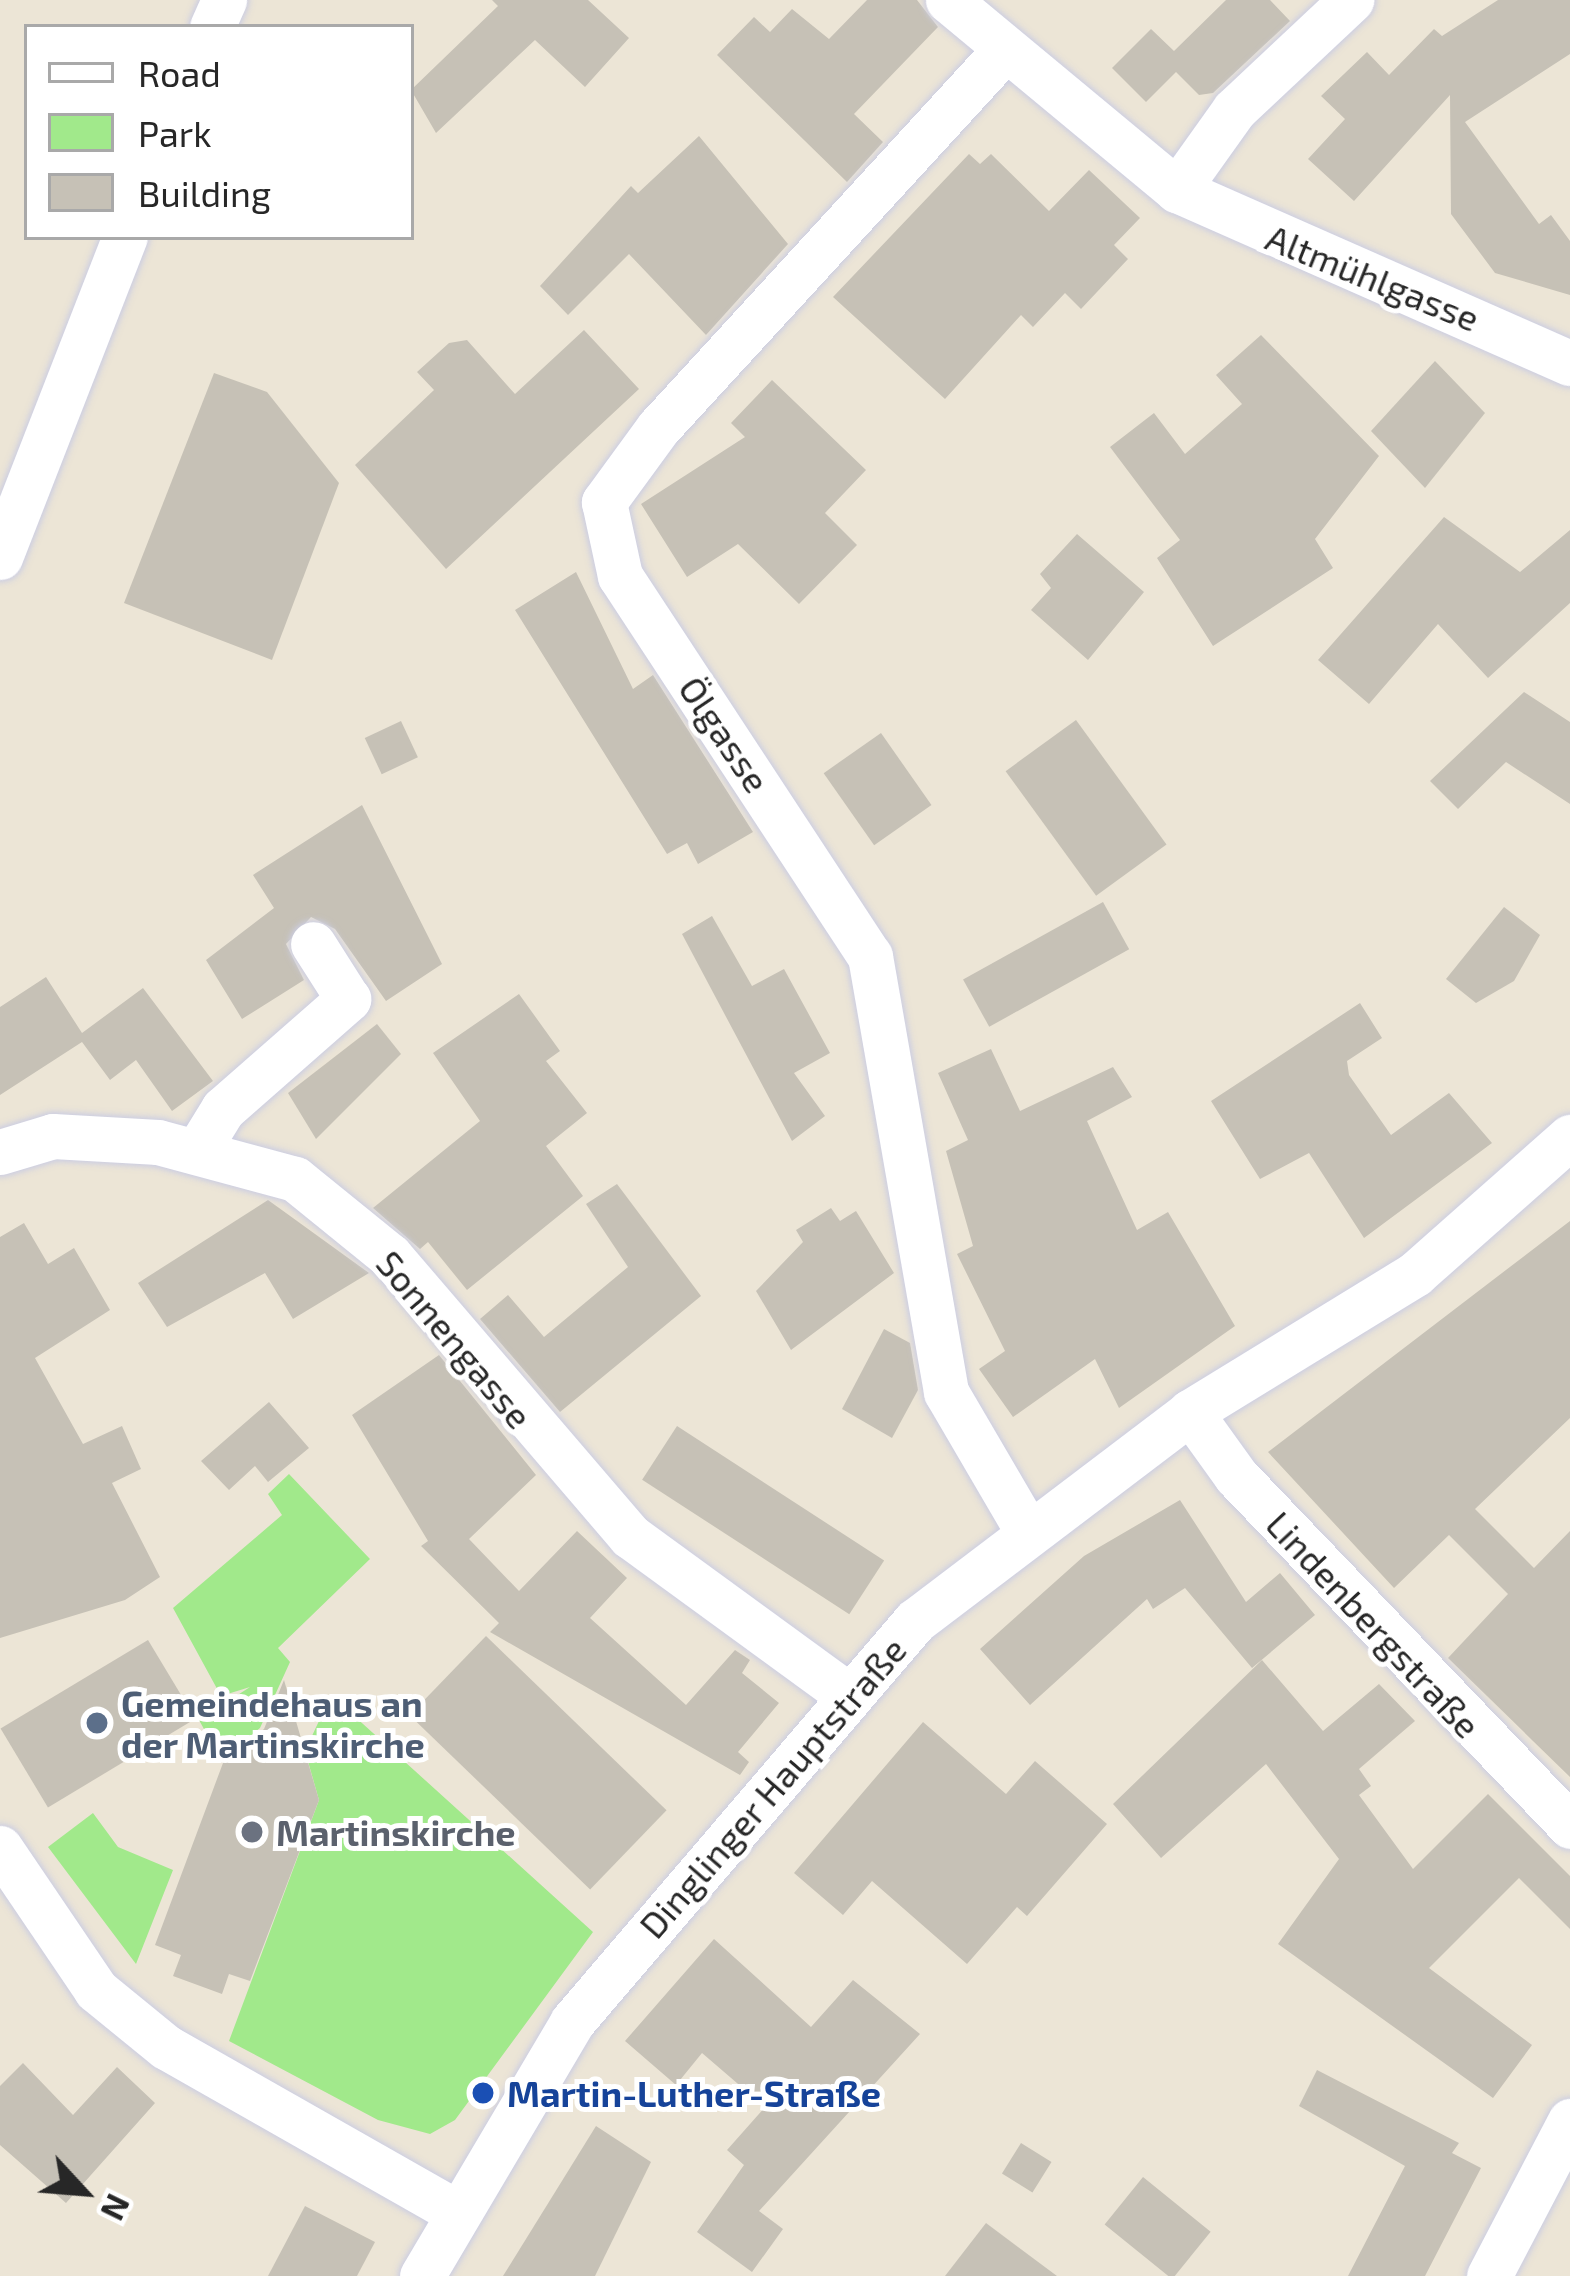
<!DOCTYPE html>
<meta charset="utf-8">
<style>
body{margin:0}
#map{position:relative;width:1570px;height:2276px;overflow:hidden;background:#ece5d6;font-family:"Exo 2",sans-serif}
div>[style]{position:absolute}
.green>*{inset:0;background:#a1e98b}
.building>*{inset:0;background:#c6c1b6;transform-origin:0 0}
.roads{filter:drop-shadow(0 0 3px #cbcde2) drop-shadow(0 0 3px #cbcde2)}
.minor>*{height:45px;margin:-22.5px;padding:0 22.5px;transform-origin:22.5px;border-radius:22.5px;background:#fff}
.dots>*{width:33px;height:33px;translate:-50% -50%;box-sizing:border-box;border:6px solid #fff;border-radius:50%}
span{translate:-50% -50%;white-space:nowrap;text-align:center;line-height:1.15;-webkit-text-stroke:10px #fff;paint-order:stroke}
.street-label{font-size:36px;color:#272727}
.service-label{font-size:36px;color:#4e5e75;font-weight:700}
.left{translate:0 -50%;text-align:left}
.worship-label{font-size:36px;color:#5b616d;font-weight:700}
.transit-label{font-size:36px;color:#164399;font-weight:700}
.legend{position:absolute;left:24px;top:24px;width:390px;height:216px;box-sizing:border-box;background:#fff;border:3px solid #a9a9a9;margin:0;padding:15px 21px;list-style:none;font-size:36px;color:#272727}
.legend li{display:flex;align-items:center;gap:24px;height:60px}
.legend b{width:60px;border:3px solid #a9a9a9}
.north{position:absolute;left:24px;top:2132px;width:120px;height:120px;-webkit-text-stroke:9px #fff;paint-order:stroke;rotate:116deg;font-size:33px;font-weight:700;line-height:48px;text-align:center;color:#272727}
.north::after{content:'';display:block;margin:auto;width:42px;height:54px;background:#272727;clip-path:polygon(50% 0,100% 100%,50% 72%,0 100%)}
</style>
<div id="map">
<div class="green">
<div style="clip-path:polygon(289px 1474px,370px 1559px,278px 1648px,290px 1662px,260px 1728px,221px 1760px,199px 1720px,250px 1687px,221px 1696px,173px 1608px,282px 1515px,268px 1494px)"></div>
<div style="clip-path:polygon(331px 1695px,593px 1932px,455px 2120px,430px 2134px,378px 2120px,229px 2041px,319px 1800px,305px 1751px)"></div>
<div style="clip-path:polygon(93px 1813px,118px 1847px,173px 1870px,136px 1964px,48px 1847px)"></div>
</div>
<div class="building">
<div style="clip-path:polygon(492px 0,588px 0,629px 38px,585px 87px,535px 40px,436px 133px,411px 90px,498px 6px)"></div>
<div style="clip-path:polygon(867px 0,917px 0,938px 27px,854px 114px,883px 142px,847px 182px,717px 55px,754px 17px,770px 32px,792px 9px,829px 39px)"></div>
<div style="clip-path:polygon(1226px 0,1270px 0,1290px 21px,1213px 93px,1199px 95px,1176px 72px,1146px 102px,1112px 68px,1151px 29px,1174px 51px)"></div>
<div style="clip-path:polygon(1498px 0,1570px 0,1570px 54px,1465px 122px,1539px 224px,1551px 215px,1570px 241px,1570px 295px,1495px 273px,1451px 214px,1450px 95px,1354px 201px,1308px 159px,1345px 119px,1321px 96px,1367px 52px,1389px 75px,1434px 29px,1442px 36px)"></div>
<div style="clip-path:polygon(699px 136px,788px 244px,706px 335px,629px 254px,568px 315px,540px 286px,631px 186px,638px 193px)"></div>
<div style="clip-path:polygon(969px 154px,980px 164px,991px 154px,1049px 211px,1089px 170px,1140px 218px,1114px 245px,1128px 259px,1081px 309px,1065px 293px,1033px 327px,1021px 315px,945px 399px,833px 297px)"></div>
<div style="clip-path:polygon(584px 330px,639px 389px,446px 569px,355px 465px,434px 390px,417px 372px,449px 343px,467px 340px,515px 394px)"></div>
<div style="clip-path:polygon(1261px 335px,1379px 456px,1315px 539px,1333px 568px,1213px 646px,1157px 558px,1180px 540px,1110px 447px,1154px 413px,1185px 454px,1242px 404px,1216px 375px)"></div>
<div style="clip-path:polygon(1435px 361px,1485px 413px,1425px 488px,1371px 431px)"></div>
<div style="clip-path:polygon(214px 373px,267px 392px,339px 483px,272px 660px,124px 603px)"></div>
<div style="clip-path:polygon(772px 380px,866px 470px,825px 513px,857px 545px,799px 604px,738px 544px,687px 577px,641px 504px,745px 437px,731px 423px)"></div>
<div style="clip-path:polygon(1444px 517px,1520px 572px,1570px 530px,1570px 603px,1488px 678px,1438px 624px,1369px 704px,1318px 660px)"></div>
<div style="clip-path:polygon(1077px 534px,1144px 592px,1088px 660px,1031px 610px,1051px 588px,1040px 574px)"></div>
<div style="clip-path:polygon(576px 572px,633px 689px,653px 675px,753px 832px,698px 864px,687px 843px,667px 854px,515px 610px)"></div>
<div style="clip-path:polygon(1524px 692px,1570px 722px,1570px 804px,1506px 762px,1458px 809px,1430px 781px)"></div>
<div style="left:1076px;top:720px;width:154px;height:87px;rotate:54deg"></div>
<div style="left:401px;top:721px;width:40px;height:40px;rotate:65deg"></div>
<div style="left:881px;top:733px;width:88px;height:70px;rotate:55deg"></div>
<div style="clip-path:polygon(362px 805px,442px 964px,386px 1001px,335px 929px,311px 917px,286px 944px,304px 980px,242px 1019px,206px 960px,274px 908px,253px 875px)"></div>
<div style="left:1103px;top:902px;width:54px;height:160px;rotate:61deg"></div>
<div style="clip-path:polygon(1504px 907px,1540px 935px,1514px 981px,1476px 1003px,1446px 979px)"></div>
<div style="clip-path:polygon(712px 916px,752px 986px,784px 969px,830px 1053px,794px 1073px,825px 1116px,792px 1141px,682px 934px)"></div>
<div style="clip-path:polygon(46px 977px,82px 1033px,143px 988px,213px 1081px,172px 1111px,136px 1060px,110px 1080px,82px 1042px,0 1095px,0 1007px)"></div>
<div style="clip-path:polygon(519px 994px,560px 1051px,546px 1061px,587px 1113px,546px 1146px,583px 1196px,467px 1290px,428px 1242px,420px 1249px,373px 1208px,480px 1121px,433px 1053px)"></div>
<div style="clip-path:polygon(1360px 1003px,1382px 1038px,1347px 1061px,1349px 1075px,1391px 1135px,1449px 1093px,1492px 1143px,1364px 1238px,1309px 1153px,1260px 1179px,1211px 1101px)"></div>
<div style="clip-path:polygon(377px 1024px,401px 1054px,316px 1139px,288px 1093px)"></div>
<div style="clip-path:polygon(991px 1049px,1020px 1111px,1113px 1067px,1132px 1097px,1087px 1121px,1137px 1230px,1168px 1212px,1235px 1326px,1119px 1408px,1095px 1359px,1013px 1417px,979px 1369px,1005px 1351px,957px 1254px,973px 1246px,946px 1151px,968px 1140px,938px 1073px)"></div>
<div style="clip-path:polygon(617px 1184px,701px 1296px,560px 1412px,480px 1319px,508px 1295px,544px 1337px,628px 1267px,586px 1204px)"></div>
<div style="clip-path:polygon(268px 1200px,369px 1273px,293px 1319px,265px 1273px,167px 1327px,138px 1283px)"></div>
<div style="clip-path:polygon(831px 1208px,840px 1221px,856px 1211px,894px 1273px,791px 1350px,756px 1291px,803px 1242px,796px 1230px)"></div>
<div style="clip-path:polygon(1570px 1221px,1570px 1418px,1475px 1509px,1534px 1568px,1570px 1531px,1570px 1777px,1448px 1658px,1508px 1594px,1449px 1535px,1394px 1588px,1268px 1452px)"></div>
<div style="clip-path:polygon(24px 1223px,48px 1264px,74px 1248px,110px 1310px,35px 1358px,83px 1444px,122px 1426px,141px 1469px,112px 1483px,160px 1577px,125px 1600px,0 1638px,0 1237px)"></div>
<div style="clip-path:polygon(884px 1329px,910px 1343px,918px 1390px,892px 1438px,842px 1409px)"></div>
<div style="clip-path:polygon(439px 1355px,536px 1475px,469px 1539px,519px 1591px,577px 1531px,627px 1578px,590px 1618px,686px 1705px,735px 1650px,750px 1660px,742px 1673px,779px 1703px,738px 1752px,749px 1762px,740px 1775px,490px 1632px,499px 1623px,421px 1546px,428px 1541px,352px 1415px)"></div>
<div style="clip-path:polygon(269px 1402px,309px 1448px,268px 1482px,255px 1466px,229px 1490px,201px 1461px)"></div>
<div style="left:677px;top:1426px;width:247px;height:64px;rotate:33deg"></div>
<div style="clip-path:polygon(1180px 1500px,1246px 1602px,1280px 1573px,1315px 1615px,1252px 1668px,1185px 1588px,1153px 1609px,1147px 1599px,1030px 1705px,980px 1649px,1084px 1556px)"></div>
<div style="left:486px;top:1636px;width:251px;height:110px;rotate:44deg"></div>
<div style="left:148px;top:1640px;width:92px;height:172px;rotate:59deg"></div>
<div style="clip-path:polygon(1262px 1660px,1323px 1731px,1379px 1684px,1415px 1721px,1359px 1769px,1371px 1786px,1359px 1795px,1413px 1869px,1488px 1794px,1570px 1876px,1570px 1929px,1519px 1878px,1429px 1968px,1532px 2045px,1493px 2098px,1278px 1944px,1339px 1859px,1266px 1764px,1161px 1858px,1113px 1804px)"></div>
<div style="clip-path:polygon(284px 1680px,319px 1800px,250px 1981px,229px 1974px,222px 1994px,173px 1976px,181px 1955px,155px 1945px,223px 1763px,264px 1729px)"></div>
<div style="clip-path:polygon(923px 1722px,1006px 1794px,1035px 1761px,1107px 1824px,1027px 1916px,1017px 1907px,967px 1964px,872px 1881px,843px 1915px,794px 1873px)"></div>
<div style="clip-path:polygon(714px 1939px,811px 2027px,853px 1980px,920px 2034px,759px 2211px,783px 2229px,752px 2272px,697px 2232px,744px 2165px,727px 2150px,765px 2107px,702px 2053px,676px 2085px,625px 2041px)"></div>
<div style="clip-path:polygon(23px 2063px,73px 2115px,117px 2067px,155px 2103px,66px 2203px,0 2145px,0 2086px)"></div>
<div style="clip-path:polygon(1317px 2070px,1459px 2143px,1452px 2153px,1481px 2168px,1425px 2276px,1348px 2276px,1405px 2166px,1299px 2106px)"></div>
<div style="clip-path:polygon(596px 2126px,651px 2162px,595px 2276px,503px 2276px)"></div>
<div style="left:1021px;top:2143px;width:36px;height:36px;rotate:32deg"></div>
<div style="left:1143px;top:2177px;width:87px;height:61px;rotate:39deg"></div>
<div style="clip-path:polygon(305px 2206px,375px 2242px,357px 2276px,268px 2276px)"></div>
<div style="clip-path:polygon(986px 2223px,1057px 2276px,945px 2276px)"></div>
</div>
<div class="roads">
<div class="minor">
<div style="left:948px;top:0;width:298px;rotate:39.7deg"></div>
<div style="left:1177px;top:190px;width:429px;rotate:23.8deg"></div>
<div style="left:212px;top:27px;width:30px;rotate:-66deg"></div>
<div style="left:1001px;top:54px;width:507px;rotate:132.52deg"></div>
<div style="left:658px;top:428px;width:92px;rotate:126.1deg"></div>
<div style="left:604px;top:502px;width:76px;rotate:77.8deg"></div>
<div style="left:620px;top:576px;width:455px;rotate:56.7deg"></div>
<div style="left:870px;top:956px;width:443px;rotate:80.1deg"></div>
<div style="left:946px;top:1392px;width:156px;rotate:59.7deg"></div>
<div style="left:1177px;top:190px;width:98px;rotate:-54.5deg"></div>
<div style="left:1234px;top:110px;width:161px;rotate:-43.2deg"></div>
<div style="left:0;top:557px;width:344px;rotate:-68.7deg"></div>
<div style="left:199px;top:1148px;width:46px;rotate:-58.4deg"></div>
<div style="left:223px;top:1109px;width:167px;rotate:-41.3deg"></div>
<div style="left:348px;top:999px;width:65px;rotate:-122.5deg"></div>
<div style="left:0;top:1152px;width:55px;rotate:-16.8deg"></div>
<div style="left:53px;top:1136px;width:105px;rotate:3.3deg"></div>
<div style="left:158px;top:1142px;width:142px;rotate:15.1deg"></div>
<div style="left:295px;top:1179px;width:122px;rotate:39deg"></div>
<div style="left:390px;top:1256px;width:369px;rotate:49.4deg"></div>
<div style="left:630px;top:1536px;width:266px;rotate:36.1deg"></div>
<div style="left:1190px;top:1412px;width:79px;rotate:54.3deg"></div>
<div style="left:1236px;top:1476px;width:484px;rotate:46.3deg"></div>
<div style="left:0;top:1848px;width:171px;rotate:55.9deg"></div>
<div style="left:96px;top:1990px;width:90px;rotate:39.2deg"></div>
<div style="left:166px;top:2047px;width:334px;rotate:29.6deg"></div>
<div style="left:422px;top:2276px;width:295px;rotate:-59.4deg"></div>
<div style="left:572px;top:2022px;width:528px;rotate:-49.46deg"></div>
<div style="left:915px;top:1621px;width:345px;rotate:-37.2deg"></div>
<div style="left:1190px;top:1412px;width:264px;rotate:-31.5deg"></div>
<div style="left:1415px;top:1274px;width:207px;rotate:-41.5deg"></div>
<div style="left:1489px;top:2276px;width:175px;rotate:-62.4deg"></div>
</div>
</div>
<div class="dots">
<div style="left:97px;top:1723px;background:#5c6f8a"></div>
<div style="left:252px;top:1832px;background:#6b7280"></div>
<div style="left:483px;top:2093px;background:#1a4fb4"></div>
</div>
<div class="street-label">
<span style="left:1373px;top:277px;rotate:22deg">Altmühlgasse</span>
<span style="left:725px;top:734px;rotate:56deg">Ölgasse</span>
<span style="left:455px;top:1339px;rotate:50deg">Sonnengasse</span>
<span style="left:1374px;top:1624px;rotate:47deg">Lindenbergstraße</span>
<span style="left:772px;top:1787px;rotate:-49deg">Dinglinger Hauptstraße</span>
</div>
<div class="service-label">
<span class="left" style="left:121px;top:1723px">Gemeindehaus an<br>der Martinskirche</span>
</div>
<div class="worship-label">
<span class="left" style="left:276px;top:1832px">Martinskirche</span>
</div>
<div class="transit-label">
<span class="left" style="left:507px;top:2093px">Martin-Luther-Straße</span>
</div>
<ul class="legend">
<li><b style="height:15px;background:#fff"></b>Road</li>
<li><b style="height:33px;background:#a1e98b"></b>Park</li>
<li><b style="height:33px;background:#c6c1b6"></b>Building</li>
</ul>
<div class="north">N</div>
</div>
